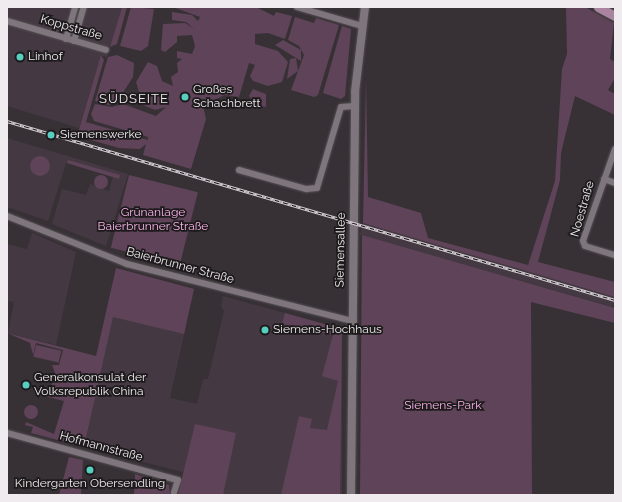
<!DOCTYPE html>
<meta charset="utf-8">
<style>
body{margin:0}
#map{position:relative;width:622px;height:502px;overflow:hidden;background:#373136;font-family:Raleway,sans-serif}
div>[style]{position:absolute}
.built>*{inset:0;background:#443942;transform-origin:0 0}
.green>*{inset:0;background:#5f4358;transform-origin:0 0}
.round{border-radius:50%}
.roads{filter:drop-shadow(0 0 1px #555054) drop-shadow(0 0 1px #555054)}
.street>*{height:6px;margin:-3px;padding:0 3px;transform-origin:3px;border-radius:3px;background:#7e767c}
.secondary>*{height:8px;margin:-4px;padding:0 4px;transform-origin:4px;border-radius:4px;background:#7e767c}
.primary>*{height:9px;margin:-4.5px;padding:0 4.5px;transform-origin:4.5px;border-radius:4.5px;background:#a983a0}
.rail>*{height:3px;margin-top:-1.5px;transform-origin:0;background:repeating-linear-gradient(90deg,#1d1a1c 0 4.5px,#d5cfd4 0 9px);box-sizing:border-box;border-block:1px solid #d5cfd4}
.dots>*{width:11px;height:11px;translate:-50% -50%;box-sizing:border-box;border:2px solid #1d1a1c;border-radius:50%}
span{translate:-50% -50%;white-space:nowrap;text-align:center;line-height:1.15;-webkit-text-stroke:3.5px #1d1a1c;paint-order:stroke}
.street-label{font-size:12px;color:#f0ebef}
.poi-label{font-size:12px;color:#f0ebef}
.left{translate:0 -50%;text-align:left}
.park-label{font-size:12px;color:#f9b3e9}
.neighbourhood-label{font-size:13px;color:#f0ebef;letter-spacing:1px}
.frame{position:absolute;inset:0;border:8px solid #f0ebef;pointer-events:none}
</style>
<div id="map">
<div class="built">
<div style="clip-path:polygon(7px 7px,122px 7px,107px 57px,101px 56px,79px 128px,7px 106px)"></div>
<div style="clip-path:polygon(7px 138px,128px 174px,106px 246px,52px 224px,62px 189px,86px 195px,90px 184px,109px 191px,113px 177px,66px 163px,48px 221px,7px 207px)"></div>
<div style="left:363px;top:223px;width:263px;height:12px;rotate:16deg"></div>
<div style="clip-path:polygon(32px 233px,76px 252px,56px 345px,8px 333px,14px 302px,7px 301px,7px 244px,27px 249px)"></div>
<div style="clip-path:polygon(123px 270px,194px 289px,170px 398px,197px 404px,203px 379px,208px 379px,224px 311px,221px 306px,223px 296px,342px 329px,342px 495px,178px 495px,183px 472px,84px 447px)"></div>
</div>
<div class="green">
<div style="clip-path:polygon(122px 7px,127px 7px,117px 44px,110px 47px)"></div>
<div style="clip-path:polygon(131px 7px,154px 9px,148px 46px,141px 51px,120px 46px)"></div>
<div style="clip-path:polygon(173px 7px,256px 7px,274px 16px,276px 12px,292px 16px,285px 39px,268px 33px,255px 34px,255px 44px,278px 51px,288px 62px,282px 82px,268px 86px,253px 81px,250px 76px,255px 65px,249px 63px,239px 97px,225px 95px,203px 105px,206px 119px,191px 169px,143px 155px,146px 144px,140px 149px,119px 148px,77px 136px,101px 55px,104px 60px,86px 122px,148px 140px,148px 137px,94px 121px,91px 114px,95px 104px,112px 107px,123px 104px,156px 116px,166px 107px,155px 110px,143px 105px,136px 82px,148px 62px,157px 66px,162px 81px,173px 86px,171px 77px,178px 72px,177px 63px,182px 59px,177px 58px,177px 51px,192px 54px,195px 46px,192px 35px,177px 36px,177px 42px,165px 52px,161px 50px,163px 24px,185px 23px,194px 29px,186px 22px,172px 20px,172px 12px,192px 15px,198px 21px,200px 17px)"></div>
<div style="clip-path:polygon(566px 7px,585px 7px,614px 23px,610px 59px,615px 62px,615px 78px,608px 90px,615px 94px,615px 115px,575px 96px,561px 153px,560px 180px,538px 262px,615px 282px,615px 297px,363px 223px,366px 78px,368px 197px,421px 213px,428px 238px,528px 265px,555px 181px,562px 69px,567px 54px)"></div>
<div style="clip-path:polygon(295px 17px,314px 23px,316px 18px,339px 25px,318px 95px,314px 97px,291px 90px,304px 55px,299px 46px,288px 40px)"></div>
<div style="clip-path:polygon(342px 26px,351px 29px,345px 96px,341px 99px,323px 93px)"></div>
<div style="clip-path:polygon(283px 40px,301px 50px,301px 61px,275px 45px)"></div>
<div style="clip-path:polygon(117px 55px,134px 63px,133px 77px,117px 102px,109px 105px,95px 101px,108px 57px)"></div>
<div style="clip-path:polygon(296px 58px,298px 71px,287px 79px,290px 59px)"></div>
<div style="clip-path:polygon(253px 89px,266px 94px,266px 107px,259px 106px,249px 96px)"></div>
<div class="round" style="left:30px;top:156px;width:20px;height:20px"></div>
<div style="clip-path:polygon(68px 160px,120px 175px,119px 179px,67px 163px)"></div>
<div class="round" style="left:94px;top:175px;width:14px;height:14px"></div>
<div style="left:129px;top:175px;width:71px;height:75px;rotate:14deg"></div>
<div style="clip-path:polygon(362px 235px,615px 308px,615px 323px,531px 302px,532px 495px,360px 495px)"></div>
<div style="clip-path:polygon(116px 268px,194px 289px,184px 334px,113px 317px,84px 447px,31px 433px,33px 427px,25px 425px,26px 422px,54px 434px,64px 401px,48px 397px,55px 373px,52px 365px,59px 365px,63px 350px,36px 343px,33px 355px,30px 343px,7px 333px,96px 356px)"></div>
<div style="clip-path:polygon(285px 313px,342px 329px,340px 495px,281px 495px,299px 416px,312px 419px,310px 428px,327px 430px,338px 381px,322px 376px,333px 335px,282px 324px)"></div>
<div style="left:36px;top:345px;width:26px;height:12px;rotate:13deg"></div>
<div class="round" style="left:24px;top:405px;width:14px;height:14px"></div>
<div style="clip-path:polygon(195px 424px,236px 433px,223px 495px,178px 495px)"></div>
<div style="clip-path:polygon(69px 457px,83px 460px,81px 495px,59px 495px)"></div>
<div style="clip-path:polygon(135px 474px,169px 485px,170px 495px,134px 495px)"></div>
</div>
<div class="roads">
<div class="street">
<div style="left:297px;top:7px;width:68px;rotate:16.3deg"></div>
<div style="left:7px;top:21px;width:103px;rotate:16.3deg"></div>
<div style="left:66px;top:39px;width:33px;rotate:-74deg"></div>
<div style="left:74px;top:41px;width:35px;rotate:-74deg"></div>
<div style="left:615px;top:149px;width:97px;rotate:109.2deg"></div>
<div style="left:583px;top:241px;width:5px;rotate:68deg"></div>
<div style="left:585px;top:246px;width:31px;rotate:17deg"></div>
<div style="left:239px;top:170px;width:70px;rotate:15.8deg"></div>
<div style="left:306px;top:189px;width:11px;rotate:-5deg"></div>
<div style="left:317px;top:188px;width:84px;rotate:-73.5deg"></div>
<div style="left:341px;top:107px;width:14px;rotate:-4deg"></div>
<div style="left:604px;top:179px;width:12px;rotate:20deg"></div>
<div style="left:7px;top:216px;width:129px;rotate:21.8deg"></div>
<div style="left:127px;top:264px;width:232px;rotate:14.2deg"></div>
<div style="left:7px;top:433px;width:177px;rotate:15.4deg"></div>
<div style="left:178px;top:480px;width:13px;rotate:108deg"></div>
</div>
<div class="secondary">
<div style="left:351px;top:495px;width:403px;rotate:-89.4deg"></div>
<div style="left:355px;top:92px;width:86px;rotate:-83.3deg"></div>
</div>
<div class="primary">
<div style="left:598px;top:7px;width:19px;rotate:28deg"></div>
</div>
</div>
<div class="rail">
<div style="left:7px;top:121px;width:634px;rotate:16.4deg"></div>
</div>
<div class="dots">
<div style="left:20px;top:57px;background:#58cec0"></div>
<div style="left:185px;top:97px;background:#58cec0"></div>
<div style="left:51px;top:135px;background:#58cec0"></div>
<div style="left:265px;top:330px;background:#58cec0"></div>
<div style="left:26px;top:385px;background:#58cec0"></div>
<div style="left:90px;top:470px;background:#58cec0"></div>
</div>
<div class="street-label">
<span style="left:71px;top:28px;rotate:16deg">Koppstraße</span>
<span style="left:583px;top:209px;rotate:-74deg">Noestraße</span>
<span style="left:341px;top:250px;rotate:-89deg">Siemensallee</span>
<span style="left:180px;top:266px;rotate:15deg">Baierbrunner Straße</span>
<span style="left:101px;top:447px;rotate:15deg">Hofmannstraße</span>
</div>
<div class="poi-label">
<span class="left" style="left:28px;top:57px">Linhof</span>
<span class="left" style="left:193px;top:97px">Großes<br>Schachbrett</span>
<span class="left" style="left:60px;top:135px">Siemenswerke</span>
<span class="left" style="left:273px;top:330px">Siemens-Hochhaus</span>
<span class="left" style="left:34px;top:385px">Generalkonsulat der<br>Volksrepublik China</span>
<span style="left:90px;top:484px">Kindergarten Obersendling</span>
</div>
<div class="park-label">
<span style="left:153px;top:220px">Grünanlage<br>Baierbrunner Straße</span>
<span style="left:443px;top:406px">Siemens-Park</span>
</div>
<div class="neighbourhood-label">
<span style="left:134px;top:99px">SÜDSEITE</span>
</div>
<div class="frame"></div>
</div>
